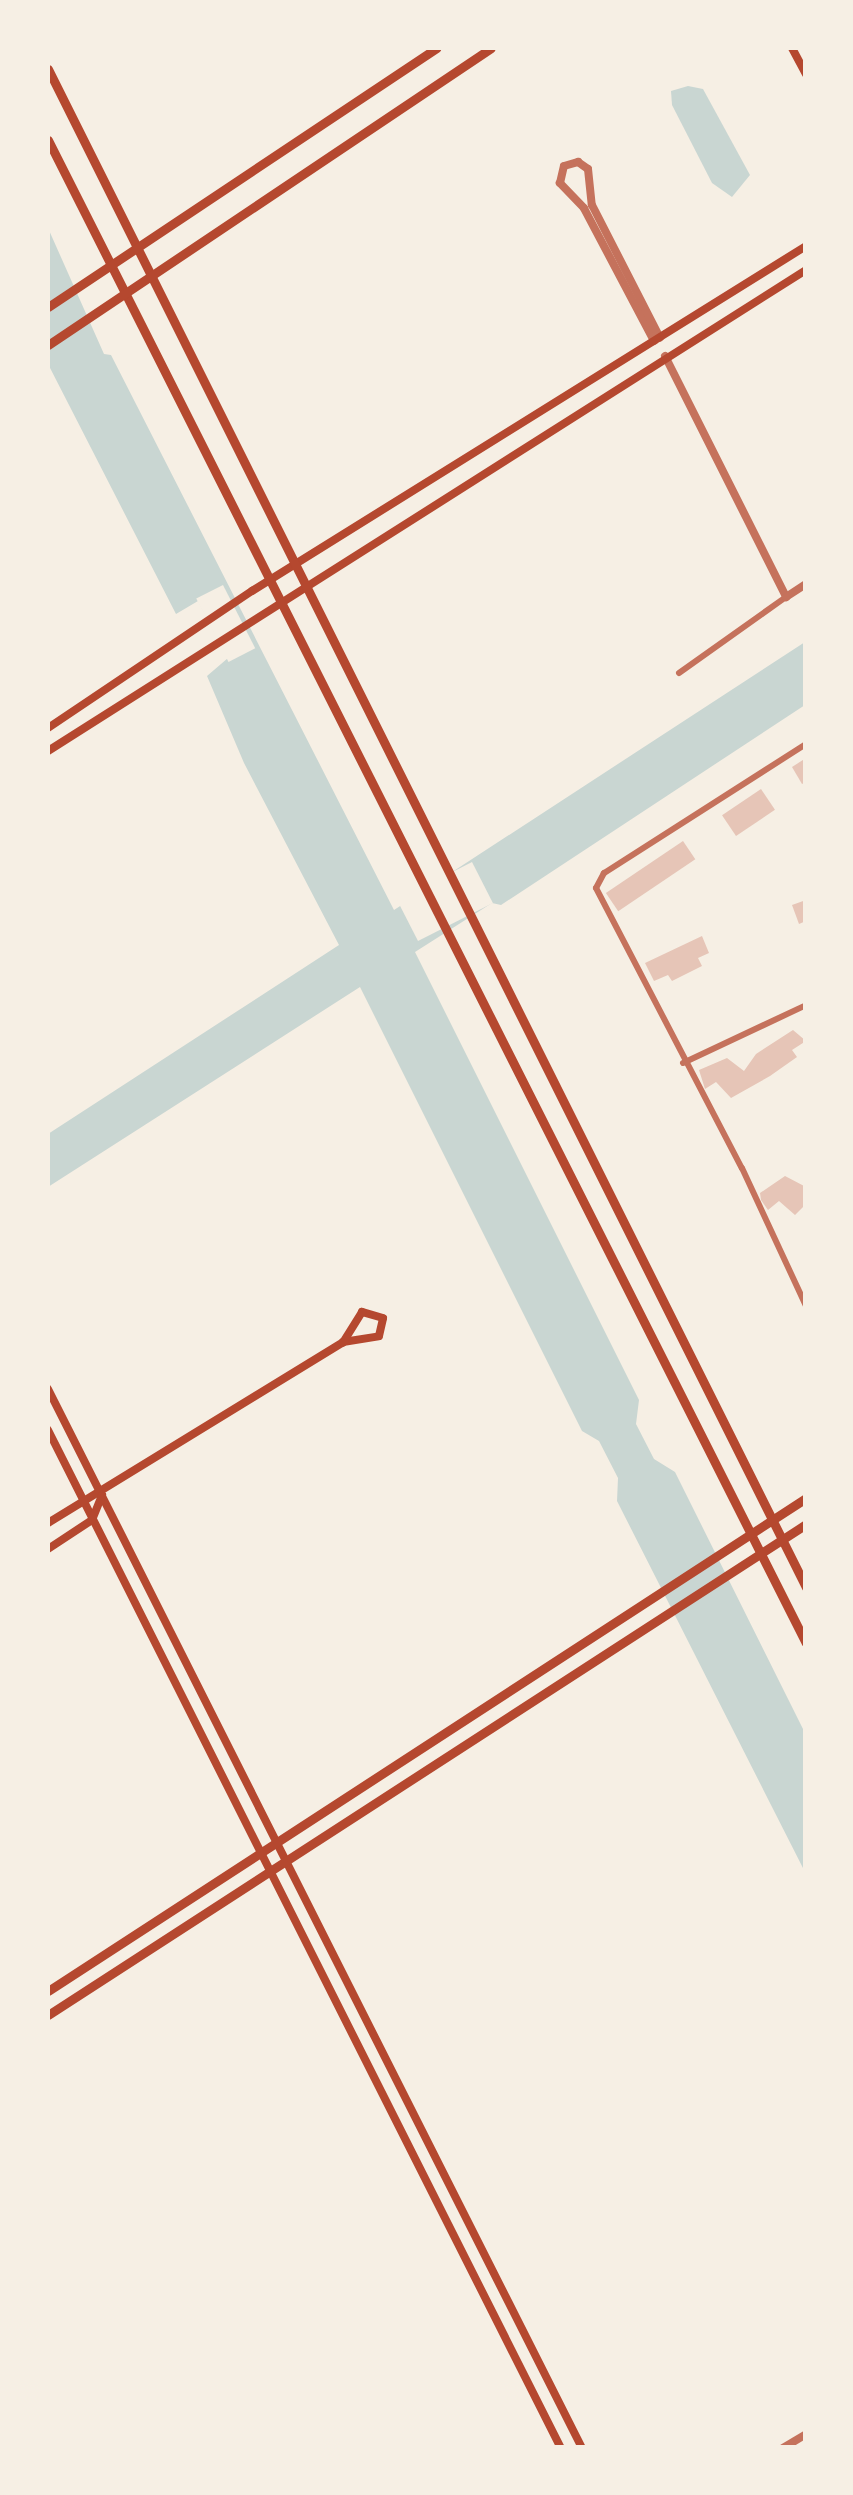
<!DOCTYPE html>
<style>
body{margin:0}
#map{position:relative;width:853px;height:2495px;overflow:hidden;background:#f6efe4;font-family:Helvetica,sans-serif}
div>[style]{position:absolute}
.water>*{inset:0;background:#c9d6d2}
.pier>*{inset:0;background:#f6efe4;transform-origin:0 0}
.building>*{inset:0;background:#e6c5b7;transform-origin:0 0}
.minor>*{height:6px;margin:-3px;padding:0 3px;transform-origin:3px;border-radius:3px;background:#c5725c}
.tertiary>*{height:8px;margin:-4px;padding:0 4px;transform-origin:4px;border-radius:4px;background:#c5725c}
.secondary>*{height:8px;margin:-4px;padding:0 4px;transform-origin:4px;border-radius:4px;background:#b5482f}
.primary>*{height:9px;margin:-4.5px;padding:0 4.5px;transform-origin:4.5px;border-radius:4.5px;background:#b5482f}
span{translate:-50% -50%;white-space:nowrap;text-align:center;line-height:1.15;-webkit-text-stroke:10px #f6efe4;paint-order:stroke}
.frame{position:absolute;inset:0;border:50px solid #f6efe4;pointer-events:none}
</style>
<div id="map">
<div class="water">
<div style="clip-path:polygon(688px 86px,703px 89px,750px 175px,732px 197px,712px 183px,672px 105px,671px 91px)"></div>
<div style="clip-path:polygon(48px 228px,104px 354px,111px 355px,394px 910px,805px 642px,805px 705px,501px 905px,492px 903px,415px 952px,639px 1400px,636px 1424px,654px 1459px,675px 1472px,805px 1733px,805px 1872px,617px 1501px,618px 1478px,599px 1441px,582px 1431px,360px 987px,48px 1187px,48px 1134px,339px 945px,244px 763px,207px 676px,228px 658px,198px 601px,176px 614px,48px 364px)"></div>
</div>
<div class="pier">
<div style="left:223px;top:585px;width:71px;height:30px;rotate:63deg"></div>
<div style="left:472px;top:862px;width:46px;height:84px;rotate:63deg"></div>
</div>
<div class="building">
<div style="clip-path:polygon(806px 758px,806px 782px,802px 784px,792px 767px)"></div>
<div style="left:761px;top:789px;width:25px;height:47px;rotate:56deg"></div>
<div style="left:683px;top:841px;width:22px;height:93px;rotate:56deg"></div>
<div style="clip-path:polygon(806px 900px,806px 921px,799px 924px,792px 905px)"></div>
<div style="clip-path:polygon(702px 936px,709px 953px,698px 958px,702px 966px,672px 981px,668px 975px,654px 981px,645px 963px)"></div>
<div style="clip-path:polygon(793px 1030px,806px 1041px,792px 1050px,797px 1057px,770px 1076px,731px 1098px,716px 1082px,705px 1089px,699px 1070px,727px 1058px,744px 1071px,756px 1054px)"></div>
<div style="clip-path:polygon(785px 1176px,806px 1187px,806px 1204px,795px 1215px,779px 1201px,768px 1210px,761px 1200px,760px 1193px)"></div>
</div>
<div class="minor">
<div style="left:679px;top:673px;width:131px;rotate:-35.4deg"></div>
<div style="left:806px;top:744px;width:240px;rotate:147.4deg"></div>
<div style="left:604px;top:873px;width:17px;rotate:118deg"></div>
<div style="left:596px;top:888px;width:316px;rotate:62.5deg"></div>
<div style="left:742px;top:1168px;width:152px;rotate:65.1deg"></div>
<div style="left:683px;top:1063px;width:136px;rotate:-25.2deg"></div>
</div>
<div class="tertiary">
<div style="left:654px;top:341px;width:150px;rotate:-117.8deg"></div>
<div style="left:584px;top:208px;width:35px;rotate:-134deg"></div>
<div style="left:560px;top:183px;width:17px;rotate:-77deg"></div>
<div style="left:564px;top:166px;width:15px;rotate:-16deg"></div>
<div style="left:578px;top:162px;width:12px;rotate:35deg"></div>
<div style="left:588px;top:169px;width:36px;rotate:84deg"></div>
<div style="left:592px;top:205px;width:149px;rotate:62.9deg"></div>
<div style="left:665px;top:356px;width:270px;rotate:63.3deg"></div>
<div style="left:786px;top:597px;width:24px;rotate:-33deg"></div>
<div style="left:783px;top:2448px;width:27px;rotate:-31deg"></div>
</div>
<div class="secondary">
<div style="left:792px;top:48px;width:30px;rotate:62deg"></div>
<div style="left:48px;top:728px;width:246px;rotate:-33.9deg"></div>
<div style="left:252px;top:591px;width:653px;rotate:-31.91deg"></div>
<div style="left:48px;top:751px;width:898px;rotate:-32.4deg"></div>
<div style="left:48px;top:1389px;width:1186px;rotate:63.24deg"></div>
<div style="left:48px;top:1430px;width:1140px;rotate:63.26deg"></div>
<div style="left:48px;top:1523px;width:346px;rotate:-31.5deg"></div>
<div style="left:343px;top:1342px;width:36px;rotate:-9deg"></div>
<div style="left:379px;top:1336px;width:18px;rotate:-77deg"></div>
<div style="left:383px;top:1318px;width:22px;rotate:-164deg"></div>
<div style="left:362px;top:1312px;width:36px;rotate:122deg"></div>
<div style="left:48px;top:1549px;width:53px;rotate:-33.4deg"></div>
<div style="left:92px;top:1520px;width:27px;rotate:-68deg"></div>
</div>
<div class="primary">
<div style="left:48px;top:69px;width:1697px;rotate:63.47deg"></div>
<div style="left:48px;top:140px;width:1683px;rotate:63.24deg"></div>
<div style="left:48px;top:307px;width:467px;rotate:-33.7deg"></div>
<div style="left:48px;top:345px;width:533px;rotate:-33.84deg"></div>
<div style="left:48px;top:1991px;width:904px;rotate:-33.04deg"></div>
<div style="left:48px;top:2015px;width:903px;rotate:-32.93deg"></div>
</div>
<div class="frame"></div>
</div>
